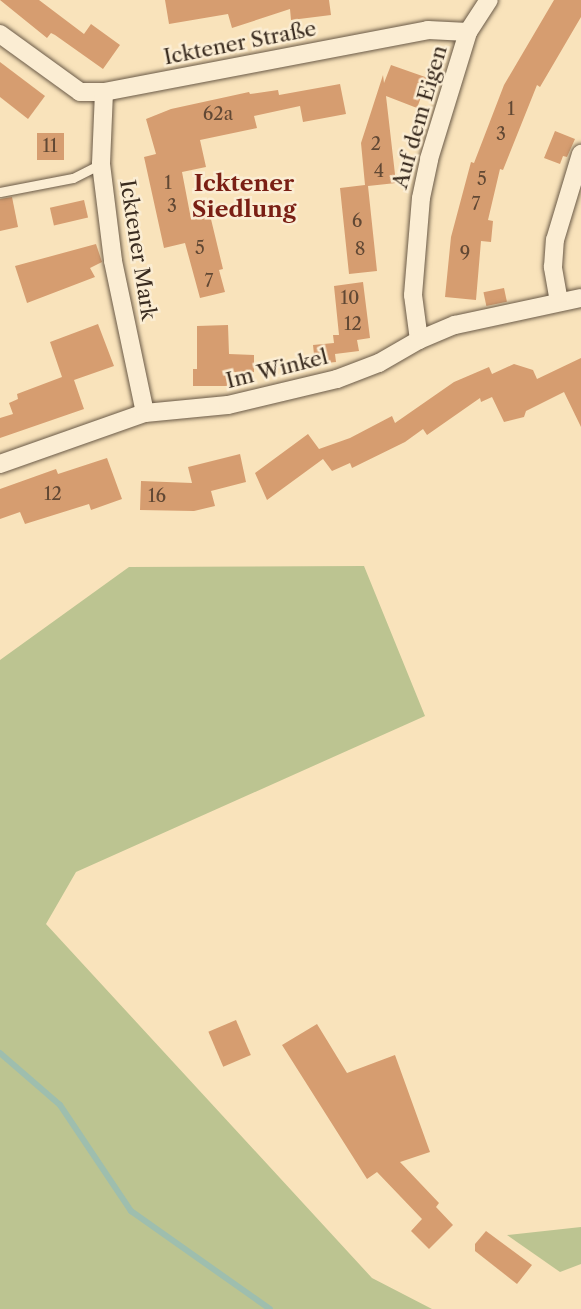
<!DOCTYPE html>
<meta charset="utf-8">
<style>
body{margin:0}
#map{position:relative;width:581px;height:1309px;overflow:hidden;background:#f9e3bb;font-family:"Libre Caslon Text",serif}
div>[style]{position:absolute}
.green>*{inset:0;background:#bcc491}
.stream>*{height:6px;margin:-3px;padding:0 3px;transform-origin:3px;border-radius:3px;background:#9ebeae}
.building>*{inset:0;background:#d69d70;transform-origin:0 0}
.roads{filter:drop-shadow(0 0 2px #6a5a47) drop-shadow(0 0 2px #6a5a47)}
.service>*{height:9px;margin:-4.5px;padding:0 4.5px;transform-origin:4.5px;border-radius:4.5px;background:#fbedd3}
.minor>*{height:18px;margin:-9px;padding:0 9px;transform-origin:9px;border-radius:9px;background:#fbedd3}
span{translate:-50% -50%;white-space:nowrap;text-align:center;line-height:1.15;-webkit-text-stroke:5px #fbedd3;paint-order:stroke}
.number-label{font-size:18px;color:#614834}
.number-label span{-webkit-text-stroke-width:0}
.street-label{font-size:21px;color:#3a2c20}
.neighbourhood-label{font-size:23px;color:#7a1f14;font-weight:700}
</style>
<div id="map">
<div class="green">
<div style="clip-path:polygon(364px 566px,425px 716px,76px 872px,46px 924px,372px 1278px,432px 1309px,0 1309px,0 660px,129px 567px)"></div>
<div style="clip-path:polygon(581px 1227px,581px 1264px,560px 1272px,507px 1235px)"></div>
</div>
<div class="stream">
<div style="left:0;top:1053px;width:79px;rotate:40.9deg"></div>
<div style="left:60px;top:1105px;width:128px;rotate:56.2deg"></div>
<div style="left:131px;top:1211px;width:170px;rotate:35.2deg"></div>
</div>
<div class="building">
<div style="clip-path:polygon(0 0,39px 0,84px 34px,91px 24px,120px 45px,103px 69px,55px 35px,51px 33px,47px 38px)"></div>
<div style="clip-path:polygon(165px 0,329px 0,331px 15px,291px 20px,290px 9px,232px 28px,228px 14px,169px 24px)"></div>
<div style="clip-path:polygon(554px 0,581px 0,581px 17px,540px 87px,537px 85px,503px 170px,500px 169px,488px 220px,493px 221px,491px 242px,481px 241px,476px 300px,445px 297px,451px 237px,471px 162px,474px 163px,504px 85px)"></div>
<div style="clip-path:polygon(0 62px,45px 96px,28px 119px,0 97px)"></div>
<div style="clip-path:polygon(391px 65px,428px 78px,417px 108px,386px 96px,396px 183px,368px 186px,377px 271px,349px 274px,340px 188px,365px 185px,361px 143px,383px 75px,384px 83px)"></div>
<div style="clip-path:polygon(340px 84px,346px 114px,303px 122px,300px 106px,254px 116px,257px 128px,200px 140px,206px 167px,182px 172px,191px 219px,210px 215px,223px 269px,219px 270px,225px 292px,200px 298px,185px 243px,164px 248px,144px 157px,156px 154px,146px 119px,171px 109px,249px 92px,250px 94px,278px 90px,279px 95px)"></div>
<div style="clip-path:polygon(555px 131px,575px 139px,567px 157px,563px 156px,560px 164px,544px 158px)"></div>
<div style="left:37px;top:133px;width:27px;height:27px"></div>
<div style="clip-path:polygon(12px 197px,18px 227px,0 231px,0 199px)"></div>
<div style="left:84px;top:200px;width:18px;height:35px;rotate:77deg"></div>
<div style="clip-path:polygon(96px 244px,102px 262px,90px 268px,95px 277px,27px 303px,15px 266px)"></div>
<div style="clip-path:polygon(363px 282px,370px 338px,357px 340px,359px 351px,335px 354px,336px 362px,315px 364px,313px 345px,334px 343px,333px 335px,339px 335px,334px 286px)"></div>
<div style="left:504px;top:288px;width:14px;height:21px;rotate:78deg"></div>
<div style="clip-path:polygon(98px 324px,114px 366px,74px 380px,84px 409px,0 438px,0 418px,13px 414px,9px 403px,18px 399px,17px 394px,62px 377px,50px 342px)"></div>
<div style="clip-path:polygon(228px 325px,229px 354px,254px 355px,254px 372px,226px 372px,227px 386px,193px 386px,193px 369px,197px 369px,197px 326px)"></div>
<div style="clip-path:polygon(581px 358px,581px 427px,564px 392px,526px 411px,524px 417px,504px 422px,492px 397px,481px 402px,480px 398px,427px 435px,423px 429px,405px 442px,352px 468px,350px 463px,332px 471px,323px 459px,267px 500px,255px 473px,308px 434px,319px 449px,350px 438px,392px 416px,395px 423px,454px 382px,489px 367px,492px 374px,514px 364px,533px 370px,537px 379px)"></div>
<div style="clip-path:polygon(240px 454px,246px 482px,211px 491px,215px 506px,194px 511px,140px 510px,141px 481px,192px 483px,188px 467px)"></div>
<div style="clip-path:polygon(107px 458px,122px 499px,91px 510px,89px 504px,25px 524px,20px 512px,0 519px,0 489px,56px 469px,58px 474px)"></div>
<div style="left:236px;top:1020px;width:38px;height:30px;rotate:67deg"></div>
<div style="clip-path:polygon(317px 1024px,347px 1073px,395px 1055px,430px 1152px,400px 1162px,439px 1203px,436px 1207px,453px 1225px,429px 1249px,411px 1231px,422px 1219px,377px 1172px,367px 1179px,282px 1045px)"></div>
<div style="clip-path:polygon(486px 1231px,532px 1265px,517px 1284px,475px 1251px,475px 1244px)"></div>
</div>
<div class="roads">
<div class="service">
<div style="left:0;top:192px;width:74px;rotate:-10.9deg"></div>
<div style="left:73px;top:178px;width:31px;rotate:-27deg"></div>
</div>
<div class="minor">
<div style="left:0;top:34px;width:99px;rotate:35.9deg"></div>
<div style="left:80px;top:92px;width:24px"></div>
<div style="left:104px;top:92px;width:330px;rotate:-10.8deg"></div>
<div style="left:428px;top:30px;width:40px;rotate:2.9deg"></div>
<div style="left:104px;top:92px;width:72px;rotate:92.4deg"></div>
<div style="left:101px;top:164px;width:98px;rotate:82.9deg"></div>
<div style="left:113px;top:261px;width:155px;rotate:78.1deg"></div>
<div style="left:559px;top:302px;width:36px;rotate:-100deg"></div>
<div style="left:553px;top:267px;width:27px;rotate:-86deg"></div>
<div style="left:555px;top:240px;width:90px;rotate:-73.2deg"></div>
<div style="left:419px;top:340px;width:45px;rotate:-97.6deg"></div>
<div style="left:413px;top:295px;width:97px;rotate:-85.3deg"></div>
<div style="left:421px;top:198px;width:40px;rotate:-78deg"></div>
<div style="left:429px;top:159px;width:133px;rotate:-72.9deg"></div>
<div style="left:468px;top:32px;width:38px;rotate:-57deg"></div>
<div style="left:0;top:464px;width:154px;rotate:-19.4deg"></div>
<div style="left:145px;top:413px;width:83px;rotate:-5.5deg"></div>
<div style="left:228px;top:405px;width:112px;rotate:-13.4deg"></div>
<div style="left:337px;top:379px;width:45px;rotate:-20.9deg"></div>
<div style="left:379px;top:363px;width:46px;rotate:-29.9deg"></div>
<div style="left:419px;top:340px;width:39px;rotate:-23deg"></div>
<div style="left:455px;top:325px;width:129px;rotate:-12.1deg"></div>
</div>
</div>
<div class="number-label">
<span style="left:511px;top:109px">1</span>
<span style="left:218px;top:114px">62a</span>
<span style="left:501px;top:134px">3</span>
<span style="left:376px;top:144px">2</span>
<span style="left:50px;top:146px">11</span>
<span style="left:379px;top:171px">4</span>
<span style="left:482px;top:179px">5</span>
<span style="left:168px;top:183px">1</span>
<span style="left:476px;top:204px">7</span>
<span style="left:172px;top:206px">3</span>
<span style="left:357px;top:221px">6</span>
<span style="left:200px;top:248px">5</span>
<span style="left:360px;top:249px">8</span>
<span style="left:465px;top:253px">9</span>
<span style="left:209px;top:281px">7</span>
<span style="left:350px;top:298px">10</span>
<span style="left:353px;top:324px">12</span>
<span style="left:53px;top:494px">12</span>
<span style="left:157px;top:496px">16</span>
</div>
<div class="street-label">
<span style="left:240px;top:43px;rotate:-11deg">Icktener Straße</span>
<span style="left:420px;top:117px;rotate:-74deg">Auf dem Eigen</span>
<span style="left:138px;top:250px;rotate:81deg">Icktener Mark</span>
<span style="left:277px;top:369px;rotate:-14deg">Im Winkel</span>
</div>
<div class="neighbourhood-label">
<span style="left:244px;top:196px">Icktener<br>Siedlung</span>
</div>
</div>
